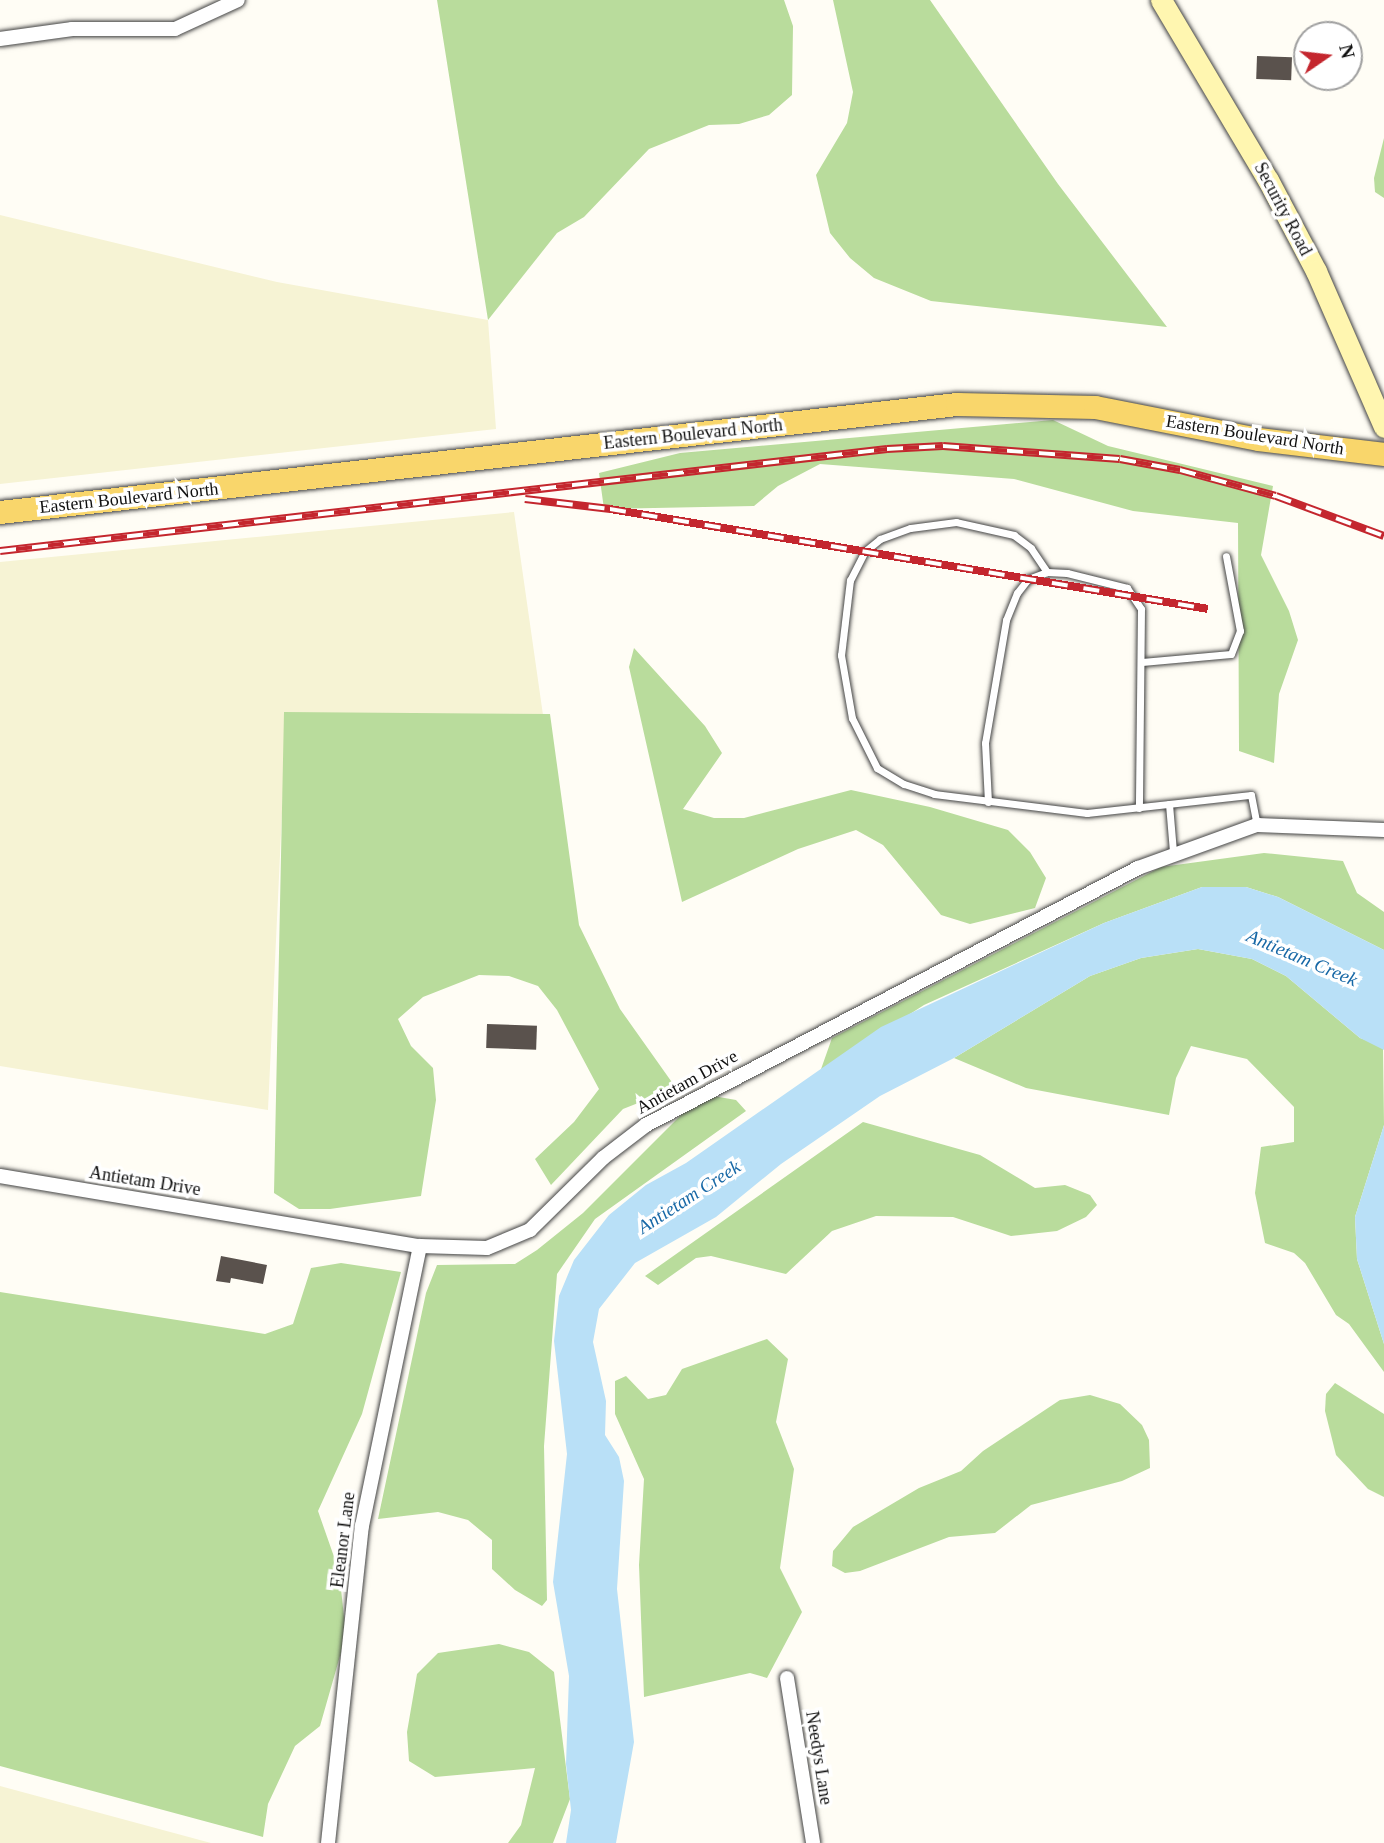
<!DOCTYPE html>
<style>
body{margin:0}
#map{position:relative;width:1384px;height:1843px;overflow:hidden;background:#fffdf5;font-family:"Times New Roman",serif}
div>[style]{position:absolute}
.farmland>*{inset:0;background:#f6f3d4}
.forest>*{inset:0;background:#b9dc9c}
.water>*{inset:0;background:#b9e0f7}
.building>*{inset:0;background:#5a524d;transform-origin:0 0}
.roads{filter:drop-shadow(0 0 2px #444) drop-shadow(0 0 2px #444)}
.lane>*{height:7px;margin:-3.5px;padding:0 3.5px;transform-origin:3.5px;border-radius:3.5px;background:#fff}
.street>*{height:14px;margin:-7px;padding:0 7px;transform-origin:7px;border-radius:7px;background:#fff}
.secondary>*{height:21px;margin:-10.5px;padding:0 10.5px;transform-origin:10.5px;border-radius:10.5px;background:#fff6b0}
.primary>*{height:23px;margin:-11.5px;padding:0 11.5px;transform-origin:11.5px;border-radius:11.5px;background:#f9d66b}
.rail>*{height:8px;margin-top:-4px;transform-origin:0;background:repeating-linear-gradient(90deg,#fff 0 16px,#c4262e 0 32px);box-sizing:border-box;border-block:2px solid #c4262e}
span{translate:-50% -50%;white-space:nowrap;text-align:center;line-height:1.15;-webkit-text-stroke:7px #fff;paint-order:stroke}
.street-label{font-size:18px;color:#111}
.water-label{font-size:19px;color:#1768a6;font-style:italic}
.north{position:absolute;left:1293px;top:21px;width:70px;height:70px;box-sizing:border-box;background:#fff;border:2px solid #a0a0a0;border-radius:50%;rotate:76deg;font-size:19px;font-weight:700;line-height:28px;text-align:center;color:#111}
.north::after{content:'';display:block;margin:auto;width:24px;height:32px;background:#c4262e;clip-path:polygon(50% 0,100% 100%,50% 72%,0 100%)}
</style>
<div id="map">
<div class="farmland">
<div style="clip-path:polygon(0 215px,277px 282px,488px 320px,496px 429px,0 484px)"></div>
<div style="clip-path:polygon(514px 512px,543px 715px,286px 728px,268px 1110px,0 1066px,0 562px)"></div>
<div style="clip-path:polygon(0 1786px,211px 1843px,0 1843px)"></div>
</div>
<div class="forest">
<div style="clip-path:polygon(437px 0,784px 0,793px 26px,792px 95px,769px 115px,739px 124px,709px 125px,649px 149px,584px 217px,557px 233px,488px 320px)"></div>
<div style="clip-path:polygon(833px 0,930px 0,1058px 184px,1167px 327px,931px 301px,874px 278px,850px 258px,830px 233px,816px 175px,847px 123px,853px 92px)"></div>
<div style="clip-path:polygon(1384px 138px,1384px 198px,1375px 192px,1374px 178px)"></div>
<div style="clip-path:polygon(1053px 420px,1108px 446px,1273px 486px,1261px 555px,1289px 611px,1298px 640px,1279px 694px,1274px 763px,1239px 751px,1238px 523px,1133px 511px,1014px 479px,820px 464px,778px 486px,754px 506px,604px 509px,599px 473px,680px 453px)"></div>
<div style="clip-path:polygon(634px 648px,705px 726px,722px 753px,683px 809px,714px 818px,744px 818px,851px 790px,930px 807px,1008px 830px,1030px 852px,1046px 878px,1035px 908px,970px 924px,941px 915px,883px 845px,856px 830px,798px 849px,682px 902px,629px 667px)"></div>
<div style="clip-path:polygon(284px 712px,550px 714px,579px 925px,620px 1009px,676px 1088px,623px 1109px,551px 1185px,535px 1159px,574px 1122px,599px 1089px,557px 1010px,538px 986px,509px 976px,479px 975px,423px 997px,398px 1019px,411px 1046px,433px 1068px,436px 1100px,421px 1196px,330px 1209px,299px 1209px,274px 1193px)"></div>
<div style="clip-path:polygon(1264px 853px,1343px 861px,1357px 893px,1384px 912px,1384px 950px,1278px 897px,1246px 887px,1202px 887px,1104px 923px,924px 1005px,820px 1072px,832px 1038px,1161px 867px)"></div>
<div style="clip-path:polygon(1198px 949px,1252px 959px,1286px 976px,1360px 1038px,1383px 1046px,1384px 1125px,1355px 1217px,1357px 1259px,1384px 1344px,1384px 1372px,1349px 1324px,1336px 1315px,1305px 1263px,1294px 1253px,1265px 1243px,1255px 1193px,1261px 1147px,1294px 1142px,1294px 1107px,1247px 1059px,1191px 1046px,1176px 1078px,1169px 1115px,1026px 1088px,954px 1058px,1090px 976px,1141px 958px)"></div>
<div style="clip-path:polygon(702px 1094px,736px 1100px,746px 1111px,595px 1219px,557px 1274px,544px 1446px,547px 1600px,542px 1606px,515px 1590px,492px 1569px,492px 1540px,468px 1520px,438px 1512px,378px 1519px,426px 1293px,437px 1265px,515px 1264px,537px 1250px,583px 1213px)"></div>
<div style="clip-path:polygon(863px 1122px,980px 1155px,1035px 1188px,1065px 1185px,1090px 1195px,1097px 1205px,1086px 1217px,1057px 1231px,1011px 1236px,953px 1217px,876px 1216px,832px 1231px,786px 1274px,711px 1256px,696px 1258px,658px 1285px,645px 1276px)"></div>
<div style="clip-path:polygon(341px 1263px,401px 1272px,362px 1414px,318px 1511px,339px 1571px,346px 1635px,320px 1726px,295px 1746px,268px 1804px,263px 1837px,0 1766px,0 1292px,265px 1334px,293px 1324px,311px 1268px)"></div>
<div style="clip-path:polygon(767px 1339px,788px 1359px,776px 1422px,794px 1469px,780px 1568px,802px 1612px,767px 1678px,750px 1673px,644px 1697px,639px 1565px,644px 1479px,615px 1414px,615px 1381px,626px 1376px,648px 1399px,666px 1395px,682px 1369px)"></div>
<div style="clip-path:polygon(1335px 1383px,1384px 1414px,1384px 1497px,1368px 1489px,1336px 1455px,1325px 1411px,1326px 1394px)"></div>
<div style="clip-path:polygon(1090px 1395px,1120px 1404px,1142px 1425px,1149px 1440px,1150px 1468px,1122px 1481px,1031px 1505px,995px 1533px,949px 1537px,860px 1571px,845px 1573px,832px 1566px,833px 1551px,853px 1527px,919px 1488px,961px 1471px,983px 1451px,1060px 1400px)"></div>
<div style="clip-path:polygon(499px 1644px,529px 1652px,554px 1672px,570px 1799px,553px 1843px,508px 1843px,521px 1825px,535px 1768px,435px 1777px,409px 1761px,407px 1732px,417px 1674px,438px 1653px)"></div>
</div>
<div class="water">
<div style="clip-path:polygon(1202px 887px,1246px 887px,1278px 897px,1384px 950px,1384px 1050px,1360px 1038px,1286px 976px,1252px 959px,1198px 949px,1141px 958px,1090px 976px,954px 1058px,880px 1096px,781px 1164px,716px 1217px,635px 1263px,599px 1309px,593px 1342px,606px 1401px,605px 1435px,619px 1457px,624px 1481px,617px 1589px,634px 1742px,616px 1843px,566px 1843px,571px 1810px,566px 1764px,569px 1676px,553px 1582px,567px 1454px,554px 1341px,559px 1296px,574px 1260px,609px 1215px,646px 1185px,686px 1163px,881px 1027px,1104px 923px)"></div>
<div style="clip-path:polygon(1384px 1125px,1384px 1344px,1357px 1259px,1355px 1217px)"></div>
</div>
<div class="building">
<div style="left:1257px;top:56px;width:35px;height:23px;rotate:2deg"></div>
<div style="left:487px;top:1024px;width:50px;height:24px;rotate:2deg"></div>
<div style="clip-path:polygon(221px 1256px,267px 1265px,263px 1284px,231px 1278px,230px 1283px,216px 1281px)"></div>
</div>
<div class="roads">
<div class="lane">
<div style="left:1047px;top:572px;width:29px;rotate:-124deg"></div>
<div style="left:1031px;top:548px;width:21px;rotate:-143deg"></div>
<div style="left:1014px;top:535px;width:59px;rotate:-167.4deg"></div>
<div style="left:956px;top:522px;width:46px;rotate:172.6deg"></div>
<div style="left:910px;top:528px;width:32px;rotate:160deg"></div>
<div style="left:880px;top:539px;width:19px;rotate:141deg"></div>
<div style="left:865px;top:551px;width:33px;rotate:117deg"></div>
<div style="left:850px;top:580px;width:76px;rotate:96.8deg"></div>
<div style="left:841px;top:655px;width:64px;rotate:80.1deg"></div>
<div style="left:852px;top:718px;width:56px;rotate:63.4deg"></div>
<div style="left:877px;top:768px;width:31px;rotate:31deg"></div>
<div style="left:904px;top:784px;width:32px;rotate:18deg"></div>
<div style="left:934px;top:794px;width:154px;rotate:7.1deg"></div>
<div style="left:1087px;top:813px;width:165px;rotate:-6.3deg"></div>
<div style="left:1251px;top:795px;width:31px;rotate:79deg"></div>
<div style="left:1142px;top:662px;width:89px;rotate:-5.1deg"></div>
<div style="left:1231px;top:654px;width:25px;rotate:-69deg"></div>
<div style="left:1240px;top:631px;width:76px;rotate:-100.6deg"></div>
<div style="left:988px;top:802px;width:59px;rotate:-92.9deg"></div>
<div style="left:985px;top:743px;width:125px;rotate:-80.3deg"></div>
<div style="left:1006px;top:620px;width:29px;rotate:-68deg"></div>
<div style="left:1017px;top:593px;width:18px;rotate:-52deg"></div>
<div style="left:1028px;top:579px;width:20px;rotate:-20deg"></div>
<div style="left:1047px;top:572px;width:20px;rotate:3deg"></div>
<div style="left:1067px;top:573px;width:62px;rotate:14deg"></div>
<div style="left:1127px;top:588px;width:25px;rotate:56deg"></div>
<div style="left:1141px;top:609px;width:199px;rotate:90.6deg"></div>
<div style="left:1169px;top:804px;width:48px;rotate:85.2deg"></div>
</div>
<div class="street">
<div style="left:0;top:39px;width:73px;rotate:-7.9deg"></div>
<div style="left:72px;top:29px;width:103px"></div>
<div style="left:175px;top:29px;width:69px;rotate:-24.7deg"></div>
<div style="left:0;top:1176px;width:426px;rotate:9.5deg"></div>
<div style="left:420px;top:1246px;width:67px;rotate:1.7deg"></div>
<div style="left:487px;top:1248px;width:47px;rotate:-22.7deg"></div>
<div style="left:530px;top:1230px;width:103px;rotate:-44.6deg"></div>
<div style="left:603px;top:1158px;width:54px;rotate:-37.5deg"></div>
<div style="left:646px;top:1125px;width:555px;rotate:-27.58deg"></div>
<div style="left:1138px;top:868px;width:127px;rotate:-19.9deg"></div>
<div style="left:1257px;top:825px;width:127px;rotate:2.3deg"></div>
<div style="left:787px;top:1678px;width:167px;rotate:81deg"></div>
<div style="left:328px;top:1843px;width:319px;rotate:-83.9deg"></div>
<div style="left:362px;top:1526px;width:286px;rotate:-78.3deg"></div>
</div>
<div class="secondary">
<div style="left:1161px;top:0;width:209px;rotate:59.3deg"></div>
<div style="left:1268px;top:180px;width:103px;rotate:62.2deg"></div>
<div style="left:1316px;top:271px;width:170px;rotate:66.4deg"></div>
</div>
<div class="primary">
<div style="left:0;top:512px;width:963px;rotate:-6.44deg"></div>
<div style="left:957px;top:404px;width:138px;rotate:1.2deg"></div>
<div style="left:1095px;top:407px;width:166px;rotate:11.1deg"></div>
<div style="left:1258px;top:439px;width:127px;rotate:6.8deg"></div>
</div>
</div>
<div class="rail">
<div style="left:525px;top:499px;width:86px;rotate:6.7deg"></div>
<div style="left:610px;top:509px;width:606px;rotate:9.49deg"></div>
<div style="left:0;top:551px;width:893px;rotate:-6.56deg"></div>
<div style="left:887px;top:449px;width:56px;rotate:-3.1deg"></div>
<div style="left:943px;top:446px;width:177px;rotate:4.2deg"></div>
<div style="left:1120px;top:459px;width:61px;rotate:10.4deg"></div>
<div style="left:1180px;top:470px;width:99px;rotate:15.2deg"></div>
<div style="left:1276px;top:496px;width:115px;rotate:20.3deg"></div>
</div>
<div class="street-label">
<span style="left:1283px;top:209px;rotate:62deg">Security Road</span>
<span style="left:693px;top:434px;rotate:-6deg">Eastern Boulevard North</span>
<span style="left:1255px;top:435px;rotate:9deg">Eastern Boulevard North</span>
<span style="left:129px;top:498px;rotate:-6deg">Eastern Boulevard North</span>
<span style="left:687px;top:1082px;rotate:-29deg">Antietam Drive</span>
<span style="left:145px;top:1181px;rotate:9deg">Antietam Drive</span>
<span style="left:343px;top:1540px;rotate:-83deg">Eleanor Lane</span>
<span style="left:819px;top:1758px;rotate:81deg">Needys Lane</span>
</div>
<div class="water-label">
<span style="left:1302px;top:958px;rotate:23deg">Antietam Creek</span>
<span style="left:689px;top:1197px;rotate:-33deg">Antietam Creek</span>
</div>
<div class="north">N</div>
</div>
